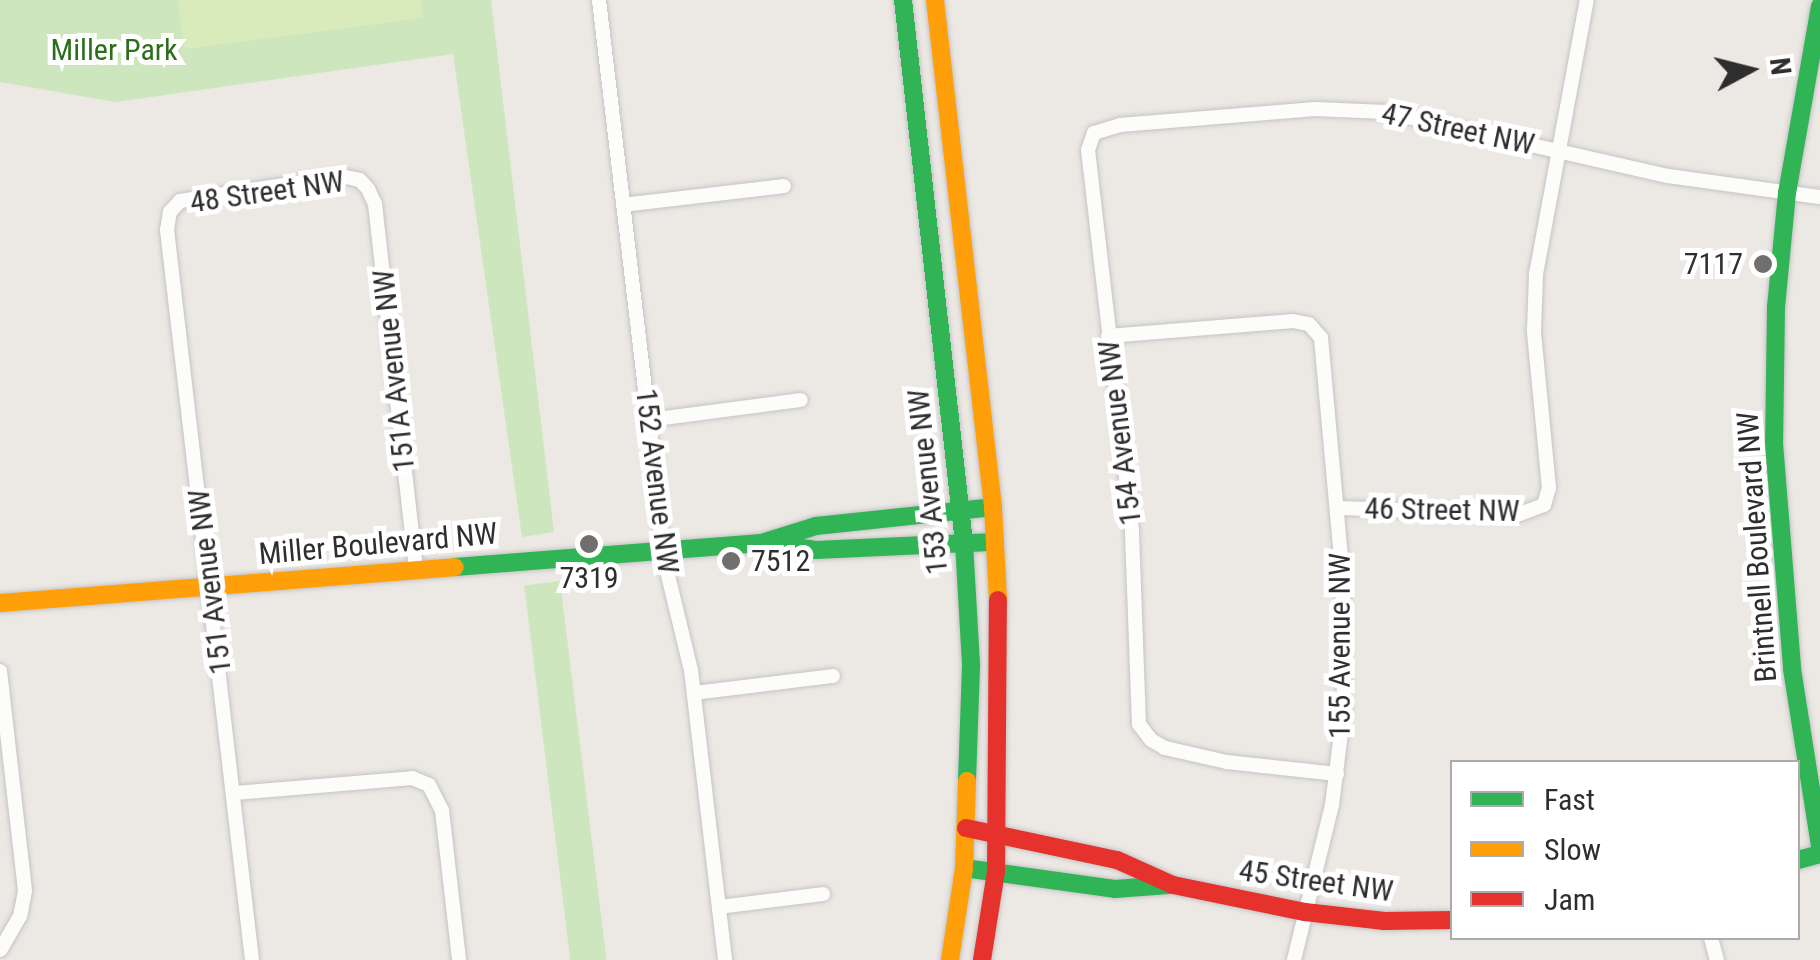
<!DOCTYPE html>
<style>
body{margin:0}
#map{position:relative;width:1820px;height:960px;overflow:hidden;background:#ece8e4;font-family:"Roboto Condensed",sans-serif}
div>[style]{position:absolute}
.green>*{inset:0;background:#cee6be;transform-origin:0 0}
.pitch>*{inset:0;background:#d9eabb}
.roads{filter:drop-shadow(0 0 2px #c5c4c5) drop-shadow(0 0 2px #c5c4c5)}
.street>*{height:14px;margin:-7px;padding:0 7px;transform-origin:7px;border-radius:7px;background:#fcfcfb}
.fast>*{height:18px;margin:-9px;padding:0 9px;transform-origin:9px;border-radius:9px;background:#30b455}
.slow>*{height:18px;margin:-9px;padding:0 9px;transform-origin:9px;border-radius:9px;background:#ff9f0a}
.jam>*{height:18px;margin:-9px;padding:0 9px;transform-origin:9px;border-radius:9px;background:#e5322d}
.dots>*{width:28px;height:28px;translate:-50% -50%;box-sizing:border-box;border:5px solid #fff;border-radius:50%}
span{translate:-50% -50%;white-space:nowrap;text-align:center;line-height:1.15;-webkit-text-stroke:10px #fff;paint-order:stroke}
.park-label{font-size:30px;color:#2c6e1b}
.street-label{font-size:30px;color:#2e2e2e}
.poi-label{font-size:30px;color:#2e2e2e}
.right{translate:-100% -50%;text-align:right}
.left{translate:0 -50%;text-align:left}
.legend{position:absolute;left:1450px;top:760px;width:350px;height:180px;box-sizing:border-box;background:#fff;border:2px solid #ababab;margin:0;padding:12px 18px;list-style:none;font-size:30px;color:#2e2e2e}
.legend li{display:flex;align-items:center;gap:20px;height:50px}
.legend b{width:50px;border:2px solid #ababab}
.north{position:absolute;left:1700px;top:20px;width:100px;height:100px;-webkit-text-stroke:8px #fff;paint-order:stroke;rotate:83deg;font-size:28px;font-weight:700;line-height:40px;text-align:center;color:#2e2e2e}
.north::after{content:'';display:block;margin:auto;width:35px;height:45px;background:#2e2e2e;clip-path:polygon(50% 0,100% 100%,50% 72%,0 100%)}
</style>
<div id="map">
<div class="green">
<div style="clip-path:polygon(0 0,491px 0,554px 532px,522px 537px,453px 54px,116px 102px,0 82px)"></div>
<div style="left:560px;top:581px;width:382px;height:36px;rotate:83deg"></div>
</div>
<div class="pitch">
<div style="clip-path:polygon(178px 0,421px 0,423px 18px,184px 49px)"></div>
</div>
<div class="roads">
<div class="street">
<div style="left:599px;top:0;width:571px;rotate:83.26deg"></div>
<div style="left:666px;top:567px;width:106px;rotate:76.4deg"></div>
<div style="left:691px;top:670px;width:292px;rotate:83.3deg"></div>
<div style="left:623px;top:205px;width:162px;rotate:-6.7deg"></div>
<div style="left:1108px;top:336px;width:186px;rotate:-4.6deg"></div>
<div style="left:1293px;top:321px;width:16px;rotate:11deg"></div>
<div style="left:1309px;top:324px;width:18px;rotate:49deg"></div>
<div style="left:1321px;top:338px;width:244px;rotate:84.8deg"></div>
<div style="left:1343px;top:581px;width:128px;rotate:89.6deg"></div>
<div style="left:1344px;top:709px;width:97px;rotate:97.1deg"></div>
<div style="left:1332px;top:805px;width:160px;rotate:103.8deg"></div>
<div style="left:649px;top:420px;width:153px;rotate:-7.5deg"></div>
<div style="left:1338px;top:508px;width:182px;rotate:1.9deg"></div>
<div style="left:1520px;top:514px;width:26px;rotate:-21deg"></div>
<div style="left:1544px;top:505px;width:18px;rotate:-74deg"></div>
<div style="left:1549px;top:488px;width:158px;rotate:-95.5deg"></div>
<div style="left:1534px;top:331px;width:57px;rotate:-88deg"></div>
<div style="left:1536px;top:274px;width:279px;rotate:-79.5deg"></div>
<div style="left:0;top:671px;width:221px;rotate:83.5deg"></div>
<div style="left:25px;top:891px;width:25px;rotate:101deg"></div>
<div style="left:20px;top:916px;width:39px;rotate:120deg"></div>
<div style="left:694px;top:693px;width:140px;rotate:-7deg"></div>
<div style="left:1337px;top:774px;width:111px;rotate:-173.8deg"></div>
<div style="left:1227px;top:762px;width:64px;rotate:-167.3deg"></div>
<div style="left:1165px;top:748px;width:16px;rotate:-150deg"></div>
<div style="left:1151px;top:740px;width:20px;rotate:-127deg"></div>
<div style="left:1139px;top:724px;width:194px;rotate:-92.1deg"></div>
<div style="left:1132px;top:530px;width:383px;rotate:-96.6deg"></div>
<div style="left:1088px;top:150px;width:18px;rotate:-71deg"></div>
<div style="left:1094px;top:133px;width:27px;rotate:-17deg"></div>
<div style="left:1120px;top:125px;width:196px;rotate:-4.7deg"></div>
<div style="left:1315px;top:109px;width:71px;rotate:2.4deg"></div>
<div style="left:1386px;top:112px;width:289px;rotate:12.8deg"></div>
<div style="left:1668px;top:176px;width:153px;rotate:7.9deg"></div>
<div style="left:235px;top:793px;width:178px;rotate:-4.8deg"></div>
<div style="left:412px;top:778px;width:18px;rotate:22deg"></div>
<div style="left:429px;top:785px;width:28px;rotate:63deg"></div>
<div style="left:442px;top:810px;width:151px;rotate:83.5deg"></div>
<div style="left:719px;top:907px;width:105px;rotate:-7.1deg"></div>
<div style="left:1711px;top:938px;width:23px;rotate:75deg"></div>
<div style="left:252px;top:960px;width:735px;rotate:-96.64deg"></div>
<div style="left:167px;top:230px;width:18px;rotate:-81deg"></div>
<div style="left:170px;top:212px;width:15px;rotate:-48deg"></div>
<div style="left:180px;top:201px;width:163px;rotate:-8.8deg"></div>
<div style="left:341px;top:176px;width:19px;rotate:12deg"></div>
<div style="left:360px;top:180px;width:12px;rotate:48deg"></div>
<div style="left:368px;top:189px;width:17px;rotate:65deg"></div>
<div style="left:375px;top:204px;width:365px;rotate:83.6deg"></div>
</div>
<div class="fast">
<div style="left:903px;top:0;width:546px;rotate:83.59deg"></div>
<div style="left:964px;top:543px;width:123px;rotate:86.7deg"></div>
<div style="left:971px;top:666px;width:115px;rotate:92deg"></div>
<div style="left:1820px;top:6px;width:190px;rotate:100deg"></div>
<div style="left:1787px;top:193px;width:115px;rotate:95.5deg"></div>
<div style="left:1776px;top:307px;width:136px;rotate:90.8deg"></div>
<div style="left:1774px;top:443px;width:227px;rotate:85.4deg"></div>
<div style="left:1792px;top:669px;width:179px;rotate:81deg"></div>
<div style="left:767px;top:543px;width:49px;rotate:8.1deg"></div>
<div style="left:816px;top:550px;width:179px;rotate:-2.6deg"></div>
<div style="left:455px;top:567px;width:307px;rotate:-4.5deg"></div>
<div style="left:761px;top:543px;width:58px;rotate:-17.2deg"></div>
<div style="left:816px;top:526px;width:178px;rotate:-6.1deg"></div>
<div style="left:1798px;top:860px;width:23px;rotate:-15deg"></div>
<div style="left:964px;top:868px;width:152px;rotate:7.9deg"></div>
<div style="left:1115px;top:889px;width:53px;rotate:-4.3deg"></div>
</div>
<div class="slow">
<div style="left:935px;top:0;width:510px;rotate:83.47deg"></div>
<div style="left:993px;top:507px;width:93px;rotate:86.9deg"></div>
<div style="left:0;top:603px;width:456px;rotate:-4.5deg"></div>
<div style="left:950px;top:960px;width:93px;rotate:-81.3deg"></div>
<div style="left:964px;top:868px;width:87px;rotate:-88deg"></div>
</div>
<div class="jam">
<div style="left:966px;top:828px;width:154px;rotate:12deg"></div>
<div style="left:1117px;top:860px;width:61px;rotate:24.1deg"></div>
<div style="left:1173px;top:885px;width:135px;rotate:11.6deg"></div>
<div style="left:1305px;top:912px;width:80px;rotate:6.5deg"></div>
<div style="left:1384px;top:921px;width:68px;rotate:-0.8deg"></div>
<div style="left:982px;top:960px;width:89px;rotate:-81deg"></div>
<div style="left:996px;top:872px;width:272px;rotate:-89.6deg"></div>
</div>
</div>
<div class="dots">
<div style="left:1763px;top:264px;background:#706f6e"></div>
<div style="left:589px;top:544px;background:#706f6e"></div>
<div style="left:731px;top:561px;background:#706f6e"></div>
</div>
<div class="park-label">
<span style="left:114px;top:50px">Miller Park</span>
</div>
<div class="street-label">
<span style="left:1458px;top:129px;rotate:12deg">47 Street NW</span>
<span style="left:267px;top:192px;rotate:-8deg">48 Street NW</span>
<span style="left:394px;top:371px;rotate:-96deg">151A Avenue NW</span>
<span style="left:1120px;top:433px;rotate:-97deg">154 Avenue NW</span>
<span style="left:657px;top:481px;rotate:83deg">152 Avenue NW</span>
<span style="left:928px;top:482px;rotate:-96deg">153 Avenue NW</span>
<span style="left:1442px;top:510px;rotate:1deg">46 Street NW</span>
<span style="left:378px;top:544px;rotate:-5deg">Miller Boulevard NW</span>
<span style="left:1757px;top:547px;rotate:-94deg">Brintnell Boulevard NW</span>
<span style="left:210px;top:582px;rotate:-97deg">151 Avenue NW</span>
<span style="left:1340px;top:646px;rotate:-90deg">155 Avenue NW</span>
<span style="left:1316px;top:881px;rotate:8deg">45 Street NW</span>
</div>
<div class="poi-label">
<span class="right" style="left:1743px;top:264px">7117</span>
<span class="left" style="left:751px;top:561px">7512</span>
<span style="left:589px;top:578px">7319</span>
</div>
<ul class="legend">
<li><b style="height:12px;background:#30b455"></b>Fast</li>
<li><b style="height:12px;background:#ff9f0a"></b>Slow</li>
<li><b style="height:12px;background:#e5322d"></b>Jam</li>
</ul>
<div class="north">N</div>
</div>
